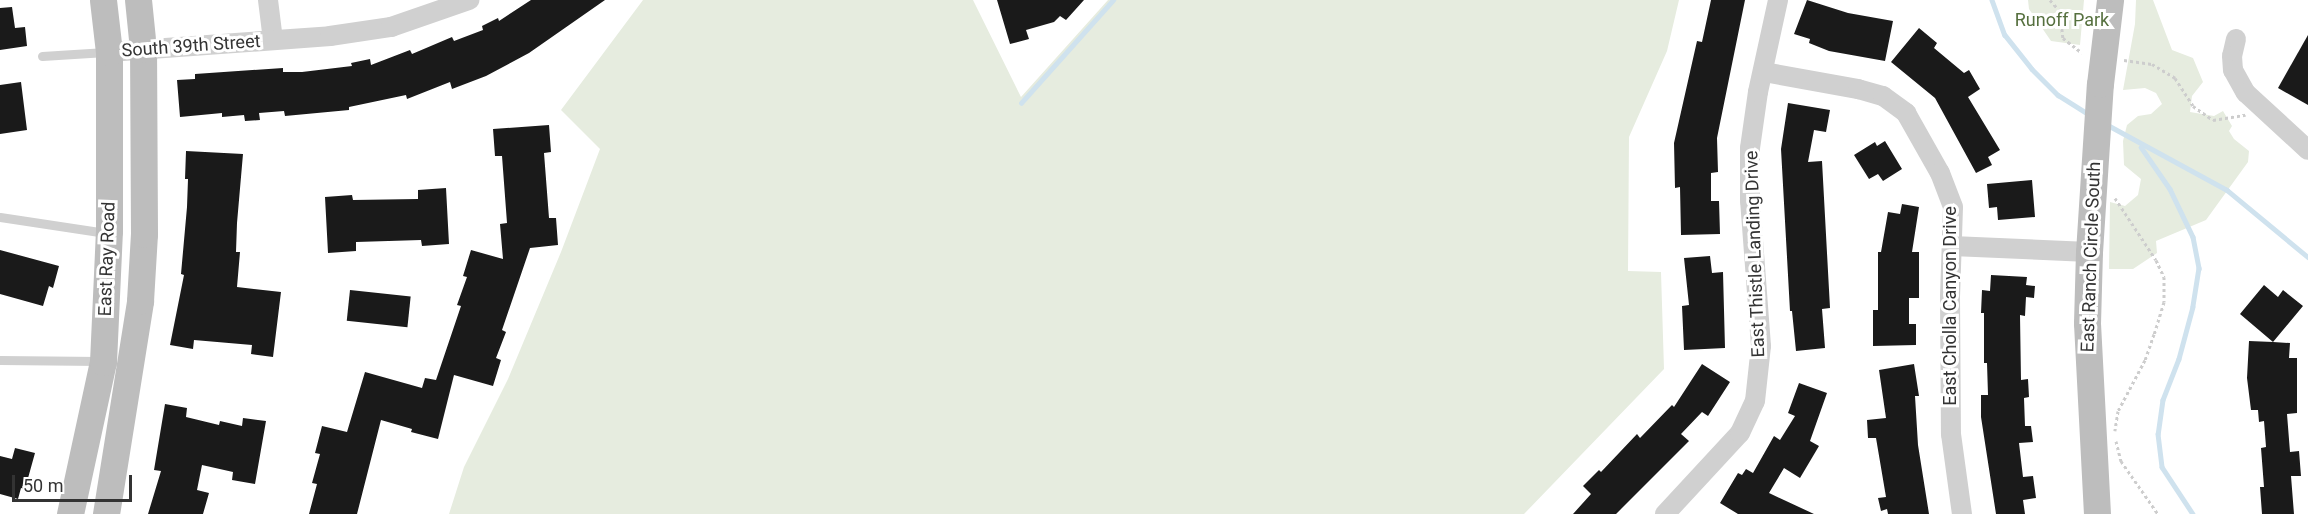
<!DOCTYPE html>
<style>
body{margin:0}
#map{position:relative;width:2308px;height:514px;overflow:hidden;background:#fff;font-family:Roboto,sans-serif}
div>[style]{position:absolute}
.green>*{inset:0;background:#e6ecdf}
.stream>*{height:4.5px;margin:-2.25px;padding:0 2.25px;transform-origin:2.25px;border-radius:2.25px;background:#cfe2ee}
.building>*{inset:0;background:#1a1a1a;transform-origin:0 0}
.path>*{height:3px;margin-top:-1.5px;transform-origin:0;background:repeating-linear-gradient(90deg,#cdcdcd 0 3px,transparent 0 6px)}
.lane>*{height:9px;margin:-4.5px;padding:0 4.5px;transform-origin:4.5px;border-radius:4.5px;background:#d0d0d0}
.street>*{height:20px;margin:-10px;padding:0 10px;transform-origin:10px;border-radius:10px;background:#d0d0d0}
.secondary>*{height:27px;margin:-13.5px;padding:0 13.5px;transform-origin:13.5px;border-radius:13.5px;background:#bdbdbd}
span{translate:-50% -50%;white-space:nowrap;text-align:center;line-height:1.15;-webkit-text-stroke:6px #fff;paint-order:stroke}
.park-label{font-size:18px;color:#56703f}
.street-label{font-size:18px;color:#333}
.scale{position:absolute;left:12px;top:475px;width:120px;height:27px;box-sizing:border-box;border:3px solid #333;border-top:0;padding-left:8px;font-size:18px;line-height:21px;white-space:nowrap;color:#333;-webkit-text-stroke:4px #fff;paint-order:stroke}
</style>
<div id="map">
<div class="green">
<div style="clip-path:polygon(643px 0,973px 0,1021px 97px,1108px 0,1679px 0,1667px 51px,1629px 137px,1628px 271px,1661px 272px,1664px 369px,1524px 514px,449px 514px,464px 467px,508px 379px,561px 252px,600px 149px,561px 110px)"></div>
<div style="clip-path:polygon(2028px 0,2084px 0,2080px 45px,2051px 41px,2029px 9px)"></div>
<div style="clip-path:polygon(2136px 0,2153px 0,2172px 50px,2193px 58px,2203px 82px,2192px 96px,2190px 112px,2214px 116px,2223px 111px,2232px 126px,2229px 131px,2234px 139px,2249px 151px,2248px 162px,2206px 220px,2156px 241px,2157px 253px,2133px 269px,2109px 269px,2110px 202px,2125px 206px,2138px 195px,2141px 179px,2124px 165px,2123px 141px,2127px 125px,2138px 116px,2151px 114px,2162px 104px,2156px 93px,2145px 88px,2123px 90px,2135px 24px)"></div>
</div>
<div class="stream">
<div style="left:1992px;top:0;width:37px;rotate:70deg"></div>
<div style="left:2005px;top:35px;width:43px;rotate:51.5deg"></div>
<div style="left:2032px;top:69px;width:37px;rotate:45deg"></div>
<div style="left:2058px;top:95px;width:36px;rotate:32deg"></div>
<div style="left:1021px;top:103px;width:138px;rotate:-48.2deg"></div>
<div style="left:2106px;top:124px;width:138px;rotate:28.6deg"></div>
<div style="left:2227px;top:190px;width:105px;rotate:39.6deg"></div>
<div style="left:2141px;top:147px;width:51px;rotate:55.4deg"></div>
<div style="left:2170px;top:189px;width:53px;rotate:64.4deg"></div>
<div style="left:2193px;top:237px;width:32px;rotate:79deg"></div>
<div style="left:2199px;top:268px;width:39px;rotate:99deg"></div>
<div style="left:2193px;top:307px;width:54px;rotate:105.1deg"></div>
<div style="left:2179px;top:359px;width:44px;rotate:111.3deg"></div>
<div style="left:2163px;top:400px;width:34px;rotate:98deg"></div>
<div style="left:2158px;top:434px;width:33px;rotate:83deg"></div>
<div style="left:2162px;top:467px;width:56px;rotate:56.6deg"></div>
</div>
<div class="building">
<div style="clip-path:polygon(531px 0,605px 0,529px 53px,486px 76px,452px 89px,450px 82px,407px 99px,406px 95px,349px 107px,349px 110px,285px 116px,284px 111px,259px 113px,260px 120px,245px 121px,244px 115px,222px 117px,222px 113px,180px 117px,177px 80px,195px 79px,195px 74px,283px 68px,283px 72px,302px 72px,352px 66px,351px 63px,370px 59px,371px 65px,410px 50px,412px 54px,452px 37px,454px 41px,483px 30px,482px 26px,498px 18px,499px 21px)"></div>
<div style="clip-path:polygon(997px 0,1084px 0,1066px 20px,1060px 16px,1054px 22px,1026px 30px,1029px 39px,1010px 44px)"></div>
<div style="clip-path:polygon(1711px 0,1745px 0,1717px 138px,1718px 172px,1711px 173px,1711px 201px,1719px 201px,1720px 234px,1681px 235px,1680px 187px,1675px 188px,1674px 143px,1697px 41px,1702px 42px)"></div>
<div style="clip-path:polygon(1807px 0,1848px 13px,1893px 21px,1885px 61px,1829px 51px,1809px 43px,1810px 39px,1794px 34px)"></div>
<div style="clip-path:polygon(12px 7px,15px 28px,25px 27px,27px 46px,0 50px,0 8px)"></div>
<div style="clip-path:polygon(1919px 28px,1937px 43px,1934px 48px,1964px 73px,1969px 70px,1980px 89px,1968px 97px,2000px 150px,1988px 157px,1992px 165px,1976px 173px,1935px 98px,1891px 62px)"></div>
<div style="clip-path:polygon(2308px 35px,2308px 105px,2278px 88px)"></div>
<div style="clip-path:polygon(21px 82px,27px 130px,0 134px,0 85px)"></div>
<div style="clip-path:polygon(1788px 103px,1830px 110px,1826px 132px,1814px 130px,1808px 162px,1822px 161px,1830px 308px,1822px 309px,1825px 348px,1796px 351px,1792px 311px,1790px 311px,1781px 149px)"></div>
<div style="clip-path:polygon(549px 125px,551px 152px,544px 153px,549px 218px,556px 218px,558px 245px,530px 248px,502px 330px,506px 332px,496px 358px,501px 360px,493px 386px,454px 375px,438px 439px,411px 432px,412px 429px,381px 420px,357px 514px,309px 514px,317px 484px,312px 483px,320px 454px,315px 453px,322px 426px,347px 432px,365px 372px,422px 388px,425px 378px,436px 380px,461px 306px,457px 305px,467px 277px,463px 276px,471px 250px,503px 259px,500px 224px,507px 223px,502px 156px,495px 156px,493px 129px)"></div>
<div style="clip-path:polygon(1885px 141px,1902px 169px,1883px 181px,1878px 174px,1869px 179px,1854px 155px,1875px 142px,1877px 146px)"></div>
<div style="clip-path:polygon(186px 151px,243px 154px,237px 223px,236px 252px,240px 252px,237px 287px,281px 292px,273px 357px,251px 354px,252px 345px,194px 340px,193px 349px,170px 345px,184px 275px,181px 274px,187px 207px,188px 179px,185px 179px)"></div>
<div style="clip-path:polygon(2032px 180px,2035px 217px,1998px 220px,1997px 207px,1989px 208px,1987px 184px)"></div>
<div style="clip-path:polygon(446px 188px,449px 244px,422px 246px,421px 240px,356px 242px,356px 251px,328px 253px,325px 197px,352px 195px,353px 200px,418px 199px,418px 190px)"></div>
<div style="clip-path:polygon(1902px 204px,1919px 207px,1912px 252px,1919px 252px,1919px 298px,1909px 298px,1909px 324px,1916px 324px,1916px 345px,1873px 346px,1873px 310px,1878px 310px,1878px 252px,1881px 252px,1888px 212px,1900px 214px)"></div>
<div style="clip-path:polygon(0 250px,59px 266px,53px 288px,49px 286px,43px 306px,0 294px)"></div>
<div style="clip-path:polygon(1710px 256px,1712px 273px,1723px 272px,1725px 348px,1684px 350px,1682px 306px,1689px 305px,1684px 258px)"></div>
<div style="clip-path:polygon(1991px 275px,2027px 277px,2026px 285px,2035px 286px,2034px 298px,2026px 297px,2025px 316px,2020px 315px,2021px 380px,2028px 379px,2029px 397px,2024px 398px,2025px 426px,2031px 426px,2033px 442px,2019px 443px,2023px 477px,2033px 476px,2036px 498px,2023px 500px,2025px 514px,1996px 514px,1981px 417px,1981px 395px,1988px 395px,1987px 363px,1984px 363px,1984px 313px,1981px 313px,1982px 290px,1990px 291px)"></div>
<div style="clip-path:polygon(2264px 285px,2278px 297px,2283px 290px,2303px 306px,2273px 342px,2290px 343px,2289px 358px,2297px 358px,2297px 413px,2287px 414px,2290px 452px,2299px 451px,2301px 476px,2291px 476px,2294px 514px,2262px 514px,2260px 487px,2264px 487px,2261px 448px,2266px 447px,2264px 421px,2259px 422px,2258px 410px,2251px 410px,2247px 378px,2249px 341px,2273px 342px,2240px 314px)"></div>
<div style="left:350px;top:290px;width:61px;height:31px;rotate:6deg"></div>
<div style="clip-path:polygon(1702px 364px,1730px 382px,1708px 416px,1702px 412px,1681px 434px,1689px 441px,1616px 514px,1573px 514px,1591px 494px,1583px 486px,1599px 470px,1601px 472px,1637px 434px,1640px 438px,1672px 405px,1674px 407px)"></div>
<div style="clip-path:polygon(1914px 364px,1919px 396px,1915px 396px,1918px 445px,1929px 514px,1888px 514px,1887px 509px,1881px 511px,1878px 498px,1886px 497px,1876px 438px,1868px 438px,1867px 420px,1886px 418px,1879px 370px)"></div>
<div style="clip-path:polygon(1799px 383px,1827px 393px,1810px 441px,1819px 446px,1800px 478px,1784px 468px,1769px 493px,1814px 514px,1738px 514px,1720px 503px,1738px 473px,1742px 475px,1746px 469px,1753px 473px,1774px 436px,1780px 440px,1795px 416px,1788px 413px)"></div>
<div style="clip-path:polygon(165px 404px,187px 408px,186px 417px,219px 425px,220px 421px,242px 426px,243px 418px,266px 421px,255px 484px,232px 480px,233px 472px,202px 465px,197px 490px,209px 493px,203px 514px,148px 514px,161px 471px,154px 470px)"></div>
<div style="clip-path:polygon(15px 448px,35px 453px,25px 489px,21px 488px,18px 499px,0 494px,0 456px,12px 459px)"></div>
</div>
<div class="path">
<div style="left:2050px;top:0;width:15px;rotate:48deg"></div>
<div style="left:2060px;top:11px;width:27px;rotate:84deg"></div>
<div style="left:2063px;top:38px;width:24px;rotate:38deg"></div>
<div style="left:2124px;top:60px;width:28px;rotate:8deg"></div>
<div style="left:2152px;top:64px;width:27px;rotate:31deg"></div>
<div style="left:2175px;top:78px;width:33px;rotate:57deg"></div>
<div style="left:2193px;top:106px;width:24px;rotate:35deg"></div>
<div style="left:2213px;top:120px;width:33px;rotate:-9deg"></div>
<div style="left:2115px;top:198px;width:74px;rotate:56.5deg"></div>
<div style="left:2156px;top:260px;width:19px;rotate:65deg"></div>
<div style="left:2164px;top:277px;width:25px;rotate:90deg"></div>
<div style="left:2164px;top:302px;width:34px;rotate:107deg"></div>
<div style="left:2154px;top:334px;width:28px;rotate:109deg"></div>
<div style="left:2145px;top:360px;width:58px;rotate:117.9deg"></div>
<div style="left:2118px;top:411px;width:20px;rotate:99deg"></div>
<div style="left:2116px;top:441px;width:21px;rotate:76deg"></div>
<div style="left:2121px;top:461px;width:65px;rotate:55.1deg"></div>
</div>
<div class="lane">
<div style="left:42px;top:56px;width:64px;rotate:-3.6deg"></div>
<div style="left:0;top:217px;width:107px;rotate:8.6deg"></div>
<div style="left:0;top:360px;width:100px;rotate:0.6deg"></div>
</div>
<div class="street">
<div style="left:268px;top:0;width:40px;rotate:82.9deg"></div>
<div style="left:2236px;top:39px;width:17px;rotate:103deg"></div>
<div style="left:2232px;top:56px;width:14px;rotate:86deg"></div>
<div style="left:2233px;top:70px;width:26px;rotate:61deg"></div>
<div style="left:2246px;top:93px;width:84px;rotate:42.6deg"></div>
<div style="left:109px;top:52px;width:222px;rotate:-4.1deg"></div>
<div style="left:330px;top:36px;width:62px;rotate:-8.4deg"></div>
<div style="left:391px;top:27px;width:83px;rotate:-19.1deg"></div>
<div style="left:1764px;top:72px;width:96px;rotate:10.3deg"></div>
<div style="left:1858px;top:89px;width:26px;rotate:16deg"></div>
<div style="left:1883px;top:96px;width:29px;rotate:36deg"></div>
<div style="left:1906px;top:113px;width:69px;rotate:60.5deg"></div>
<div style="left:1940px;top:173px;width:36px;rotate:69deg"></div>
<div style="left:1953px;top:207px;width:89px;rotate:91.9deg"></div>
<div style="left:1950px;top:296px;width:138px;rotate:89.6deg"></div>
<div style="left:1951px;top:434px;width:81px;rotate:82.2deg"></div>
<div style="left:1952px;top:246px;width:137px;rotate:2.5deg"></div>
<div style="left:1665px;top:514px;width:110px;rotate:-47.2deg"></div>
<div style="left:1740px;top:433px;width:35px;rotate:-65deg"></div>
<div style="left:1755px;top:401px;width:55px;rotate:-83.8deg"></div>
<div style="left:1761px;top:346px;width:145px;rotate:-94.3deg"></div>
<div style="left:1750px;top:201px;width:53px;rotate:-90deg"></div>
<div style="left:1750px;top:148px;width:57px;rotate:-81.9deg"></div>
<div style="left:1758px;top:92px;width:94px;rotate:-77.7deg"></div>
</div>
<div class="secondary">
<div style="left:70px;top:514px;width:156px;rotate:-77.8deg"></div>
<div style="left:103px;top:362px;width:131px;rotate:-87.4deg"></div>
<div style="left:109px;top:231px;width:179px;rotate:-90deg"></div>
<div style="left:109px;top:52px;width:52px;rotate:-96.6deg"></div>
<div style="left:106px;top:514px;width:216px;rotate:-80.9deg"></div>
<div style="left:140px;top:301px;width:67px;rotate:-86.6deg"></div>
<div style="left:144px;top:234px;width:185px;rotate:-90.3deg"></div>
<div style="left:143px;top:49px;width:49px;rotate:-95.8deg"></div>
<div style="left:2097px;top:514px;width:191px;rotate:-93deg"></div>
<div style="left:2087px;top:323px;width:71px;rotate:-88.4deg"></div>
<div style="left:2089px;top:252px;width:168px;rotate:-86.3deg"></div>
<div style="left:2100px;top:84px;width:85px;rotate:-83.2deg"></div>
</div>
<div class="park-label">
<span style="left:2062px;top:20px">Runoff Park</span>
</div>
<div class="street-label">
<span style="left:191px;top:46px;rotate:-4deg">South 39th Street</span>
<span style="left:1755px;top:254px;rotate:-92deg">East Thistle Landing Drive</span>
<span style="left:2091px;top:257px;rotate:-88deg">East Ranch Circle South</span>
<span style="left:107px;top:259px;rotate:-88deg">East Ray Road</span>
<span style="left:1950px;top:306px;rotate:-90deg">East Cholla Canyon Drive</span>
</div>
<div class="scale">50 m</div>
</div>
